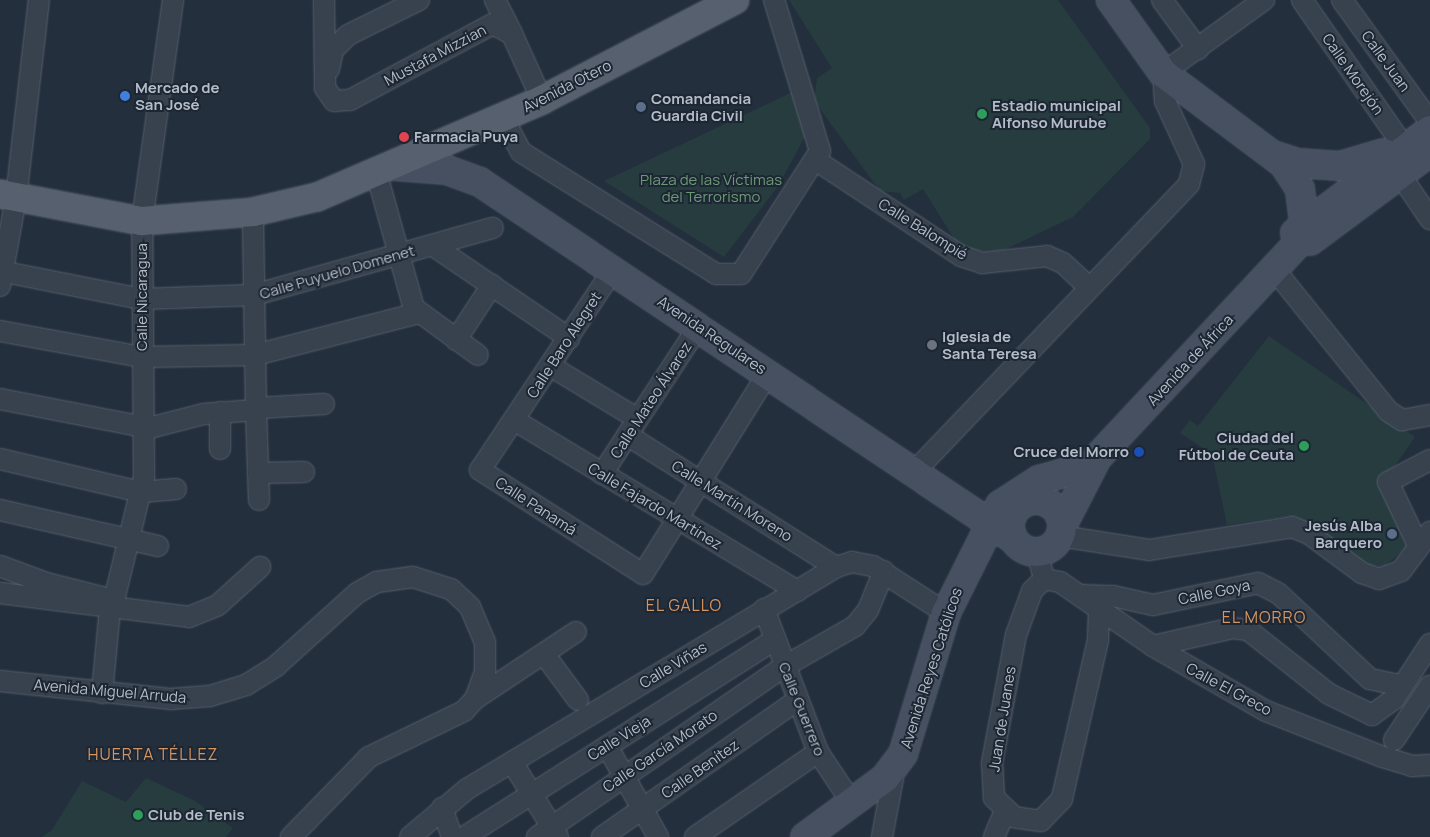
<!DOCTYPE html>
<meta charset="utf-8">
<style>
body{margin:0}
#map{position:relative;width:1430px;height:837px;overflow:hidden;background:#242f3e;font-family:Manrope,sans-serif}
div>[style]{position:absolute}
.green>*{inset:0;background:#263c3f}
.roads{filter:drop-shadow(0 0 1px #565f6c) drop-shadow(0 0 1px #565f6c)}
.street>*{height:20px;margin:-10px;padding:0 10px;transform-origin:10px;border-radius:10px;background:#38414e}
.secondary>*{height:28px;margin:-14px;padding:0 14px;transform-origin:14px;border-radius:14px;background:#465061}
.secondary>.ring{margin:-14px;padding:0;box-sizing:content-box;background:none;border:28px solid #465061;border-radius:50%}
.primary>*{height:28px;margin:-14px;padding:0 14px;transform-origin:14px;border-radius:14px;background:#56606e}
.dots>*{width:14px;height:14px;translate:-50% -50%;box-sizing:border-box;border:2px solid #1d2633;border-radius:50%}
span{translate:-50% -50%;white-space:nowrap;text-align:center;line-height:1.15;-webkit-text-stroke:4px #1d2633;paint-order:stroke}
.street-label{font-size:15px;color:#b4bcc9}
.poi-label{font-size:15px;color:#b4bcc9;font-weight:700}
.left{translate:0 -50%;text-align:left}
.right{translate:-100% -50%;text-align:right}
.park-label{font-size:15px;color:#6b9a76}
.neighbourhood-label{font-size:16px;color:#d59563;letter-spacing:1px}
</style>
<div id="map">
<div class="green">
<div style="clip-path:polygon(789px 0,1058px 0,1150px 128px,1150px 139px,1073px 217px,1002px 251px,961px 250px,923px 189px,904px 200px,900px 193px,880px 191px,814px 101px,817px 78px,832px 68px)"></div>
<div style="clip-path:polygon(801px 88px,805px 136px,779px 185px,724px 257px,604px 181px)"></div>
<div style="clip-path:polygon(1269px 336px,1415px 437px,1383px 483px,1412px 543px,1385px 566px,1370px 566px,1348px 550px,1346px 554px,1290px 516px,1227px 525px,1212px 454px,1180px 433px,1190px 420px,1198px 426px)"></div>
<div style="clip-path:polygon(146px 778px,195px 801px,233px 828px,226px 837px,42px 837px,52px 830px,82px 781px,126px 802px)"></div>
</div>
<div class="roads">
<div class="street">
<div style="left:324px;top:0;width:88px;rotate:89.3deg"></div>
<div style="left:325px;top:88px;width:16px;rotate:55deg"></div>
<div style="left:334px;top:101px;width:16px;rotate:-4deg"></div>
<div style="left:350px;top:100px;width:162px;rotate:-28deg"></div>
<div style="left:493px;top:24px;width:21px;rotate:28deg"></div>
<div style="left:512px;top:34px;width:72px;rotate:65.6deg"></div>
<div style="left:495px;top:0;width:38px;rotate:63deg"></div>
<div style="left:1162px;top:0;width:61px;rotate:53.7deg"></div>
<div style="left:1302px;top:0;width:179px;rotate:55.2deg"></div>
<div style="left:1342px;top:0;width:150px;rotate:54.2deg"></div>
<div style="left:329px;top:69px;width:19px;rotate:-78deg"></div>
<div style="left:333px;top:50px;width:21px;rotate:-45deg"></div>
<div style="left:348px;top:35px;width:79px;rotate:-26.2deg"></div>
<div style="left:503px;top:118px;width:38px;rotate:62deg"></div>
<div style="left:521px;top:152px;width:230px;rotate:32deg"></div>
<div style="left:716px;top:274px;width:25px"></div>
<div style="left:741px;top:274px;width:146px;rotate:-57.3deg"></div>
<div style="left:820px;top:151px;width:158px;rotate:-106.9deg"></div>
<div style="left:817px;top:161px;width:173px;rotate:33.4deg"></div>
<div style="left:961px;top:256px;width:22px;rotate:18deg"></div>
<div style="left:982px;top:263px;width:65px;rotate:-6.1deg"></div>
<div style="left:1047px;top:256px;width:17px;rotate:24deg"></div>
<div style="left:1063px;top:263px;width:34px;rotate:43deg"></div>
<div style="left:377px;top:175px;width:138px;rotate:74.5deg"></div>
<div style="left:414px;top:308px;width:79px;rotate:36.3deg"></div>
<div style="left:1401px;top:176px;width:52px;rotate:56deg"></div>
<div style="left:432px;top:245px;width:166px;rotate:34.2deg"></div>
<div style="left:1274px;top:269px;width:182px;rotate:51.2deg"></div>
<div style="left:1388px;top:411px;width:17px;rotate:33deg"></div>
<div style="left:1402px;top:420px;width:28px;rotate:-10deg"></div>
<div style="left:613px;top:270px;width:240px;rotate:123.6deg"></div>
<div style="left:480px;top:470px;width:193px;rotate:32.5deg"></div>
<div style="left:643px;top:574px;width:237px;rotate:-58.1deg"></div>
<div style="left:0;top:271px;width:144px;rotate:11.2deg"></div>
<div style="left:141px;top:299px;width:113px;rotate:-2deg"></div>
<div style="left:254px;top:295px;width:248px;rotate:-15.7deg"></div>
<div style="left:0;top:286px;width:89px;rotate:-79.7deg"></div>
<div style="left:16px;top:198px;width:199px;rotate:-83.4deg"></div>
<div style="left:0;top:331px;width:144px;rotate:10.4deg"></div>
<div style="left:142px;top:357px;width:113px;rotate:-1deg"></div>
<div style="left:255px;top:355px;width:168px;rotate:-14.4deg"></div>
<div style="left:456px;top:340px;width:66px;rotate:-56.8deg"></div>
<div style="left:552px;top:367px;width:100px;rotate:31.2deg"></div>
<div style="left:0;top:399px;width:152px;rotate:11deg"></div>
<div style="left:149px;top:428px;width:57px;rotate:-14.3deg"></div>
<div style="left:204px;top:414px;width:52px;rotate:-4.4deg"></div>
<div style="left:256px;top:410px;width:198px;rotate:-90.9deg"></div>
<div style="left:258px;top:408px;width:66px;rotate:-3.5deg"></div>
<div style="left:256px;top:410px;width:90px;rotate:88.1deg"></div>
<div style="left:220px;top:412px;width:37px;rotate:90deg"></div>
<div style="left:514px;top:420px;width:331px;rotate:31.1deg"></div>
<div style="left:627px;top:435px;width:247px;rotate:32.3deg"></div>
<div style="left:0;top:459px;width:145px;rotate:13.2deg"></div>
<div style="left:141px;top:492px;width:35px;rotate:-5deg"></div>
<div style="left:916px;top:470px;width:395px;rotate:-46.3deg"></div>
<div style="left:1189px;top:184px;width:21px;rotate:-76deg"></div>
<div style="left:1194px;top:164px;width:69px;rotate:-114.7deg"></div>
<div style="left:1165px;top:101px;width:28px;rotate:-94deg"></div>
<div style="left:1163px;top:73px;width:125px;rotate:-35.9deg"></div>
<div style="left:258px;top:473px;width:46px;rotate:-1.2deg"></div>
<div style="left:602px;top:474px;width:177px;rotate:-56.8deg"></div>
<div style="left:0;top:510px;width:162px;rotate:12.8deg"></div>
<div style="left:1060px;top:536px;width:90px;rotate:8.9deg"></div>
<div style="left:1149px;top:550px;width:145px;rotate:-9.1deg"></div>
<div style="left:1292px;top:527px;width:18px;rotate:22deg"></div>
<div style="left:1309px;top:534px;width:66px;rotate:36.3deg"></div>
<div style="left:1362px;top:573px;width:18px;rotate:19deg"></div>
<div style="left:1379px;top:579px;width:23px;rotate:-20deg"></div>
<div style="left:1401px;top:571px;width:49px;rotate:-53.4deg"></div>
<div style="left:1419px;top:547px;width:72px;rotate:-115.5deg"></div>
<div style="left:1388px;top:482px;width:47px;rotate:-27.6deg"></div>
<div style="left:1037px;top:552px;width:28px;rotate:75deg"></div>
<div style="left:0;top:566px;width:49px;rotate:20.3deg"></div>
<div style="left:46px;top:583px;width:65px;rotate:14.3deg"></div>
<div style="left:109px;top:599px;width:7px;rotate:-27deg"></div>
<div style="left:115px;top:596px;width:122px;rotate:-76.3deg"></div>
<div style="left:144px;top:477px;width:256px;rotate:-90.4deg"></div>
<div style="left:142px;top:221px;width:223px;rotate:-82deg"></div>
<div style="left:0;top:593px;width:191px;rotate:7.2deg"></div>
<div style="left:189px;top:617px;width:31px;rotate:-22deg"></div>
<div style="left:218px;top:605px;width:57px;rotate:-42.1deg"></div>
<div style="left:1079px;top:595px;width:34px;rotate:2deg"></div>
<div style="left:1113px;top:596px;width:41px;rotate:12.7deg"></div>
<div style="left:1153px;top:605px;width:107px;rotate:-11.8deg"></div>
<div style="left:1258px;top:583px;width:22px;rotate:27deg"></div>
<div style="left:1278px;top:593px;width:126px;rotate:43.1deg"></div>
<div style="left:1370px;top:679px;width:33px;rotate:12deg"></div>
<div style="left:764px;top:609px;width:153px;rotate:69.3deg"></div>
<div style="left:818px;top:752px;width:61px;rotate:56.3deg"></div>
<div style="left:1099px;top:610px;width:30px;rotate:92deg"></div>
<div style="left:1098px;top:640px;width:163px;rotate:102.8deg"></div>
<div style="left:1062px;top:799px;width:30px;rotate:134deg"></div>
<div style="left:1041px;top:821px;width:27px;rotate:-172deg"></div>
<div style="left:1014px;top:817px;width:28px;rotate:-136deg"></div>
<div style="left:994px;top:798px;width:35px;rotate:-93deg"></div>
<div style="left:992px;top:763px;width:130px;rotate:-79.4deg"></div>
<div style="left:1016px;top:635px;width:47px;rotate:-70deg"></div>
<div style="left:1032px;top:591px;width:17px;rotate:-45deg"></div>
<div style="left:1044px;top:579px;width:16px;rotate:11deg"></div>
<div style="left:1060px;top:582px;width:113px;rotate:34.5deg"></div>
<div style="left:1153px;top:646px;width:130px;rotate:29.9deg"></div>
<div style="left:1266px;top:711px;width:126px;rotate:21.5deg"></div>
<div style="left:1383px;top:757px;width:30px;rotate:17deg"></div>
<div style="left:1412px;top:766px;width:18px;rotate:-3deg"></div>
<div style="left:1153px;top:646px;width:82px;rotate:-12.7deg"></div>
<div style="left:1233px;top:628px;width:15px;rotate:8deg"></div>
<div style="left:1248px;top:630px;width:103px;rotate:38.3deg"></div>
<div style="left:1329px;top:694px;width:48px;rotate:26deg"></div>
<div style="left:1372px;top:715px;width:27px;rotate:-36deg"></div>
<div style="left:1394px;top:699px;width:66px;rotate:-56.8deg"></div>
<div style="left:544px;top:654px;width:57px;rotate:53.5deg"></div>
<div style="left:0;top:681px;width:171px;rotate:6deg"></div>
<div style="left:170px;top:699px;width:40px;rotate:-4.3deg"></div>
<div style="left:210px;top:696px;width:38px;rotate:-17deg"></div>
<div style="left:246px;top:685px;width:36px;rotate:-32deg"></div>
<div style="left:276px;top:666px;width:109px;rotate:-42deg"></div>
<div style="left:357px;top:593px;width:23px;rotate:-29deg"></div>
<div style="left:377px;top:582px;width:36px;rotate:-8deg"></div>
<div style="left:413px;top:577px;width:40px;rotate:18deg"></div>
<div style="left:451px;top:589px;width:26px;rotate:43deg"></div>
<div style="left:470px;top:607px;width:38px;rotate:67deg"></div>
<div style="left:485px;top:642px;width:30px;rotate:90deg"></div>
<div style="left:485px;top:672px;width:29px;rotate:110deg"></div>
<div style="left:475px;top:699px;width:16px;rotate:133deg"></div>
<div style="left:464px;top:711px;width:106px;rotate:154.2deg"></div>
<div style="left:369px;top:757px;width:112px;rotate:134.3deg"></div>
<div style="left:102px;top:693px;width:85px;rotate:-84.6deg"></div>
<div style="left:475px;top:699px;width:121px;rotate:-33.6deg"></div>
<div style="left:1394px;top:740px;width:65px;rotate:-56.3deg"></div>
<div style="left:607px;top:746px;width:104px;rotate:60.7deg"></div>
<div style="left:512px;top:762px;width:88px;rotate:58.5deg"></div>
<div style="left:442px;top:808px;width:31px;rotate:71deg"></div>
<div style="left:410px;top:837px;width:75px;rotate:-40.1deg"></div>
<div style="left:467px;top:789px;width:431px;rotate:-31deg"></div>
<div style="left:836px;top:567px;width:17px;rotate:-17deg"></div>
<div style="left:852px;top:562px;width:21px;rotate:11deg"></div>
<div style="left:873px;top:566px;width:87px;rotate:32.8deg"></div>
<div style="left:464px;top:837px;width:368px;rotate:-32.4deg"></div>
<div style="left:537px;top:837px;width:301px;rotate:-34.6deg"></div>
<div style="left:785px;top:666px;width:81px;rotate:-29.7deg"></div>
<div style="left:855px;top:626px;width:21px;rotate:-51deg"></div>
<div style="left:868px;top:610px;width:42px;rotate:-67.7deg"></div>
<div style="left:602px;top:837px;width:239px;rotate:-35deg"></div>
<div style="left:695px;top:837px;width:150px;rotate:-34.6deg"></div>
<div style="left:882px;top:837px;width:71px;rotate:-79.5deg"></div>
<div style="left:994px;top:837px;width:28px;rotate:-67deg"></div>
</div>
<div class="secondary">
<div style="left:1273px;top:155px;width:26px;rotate:18deg"></div>
<div style="left:1298px;top:163px;width:42px;rotate:4.1deg"></div>
<div style="left:1340px;top:166px;width:46px;rotate:-16.5deg"></div>
<div style="left:396px;top:166px;width:51px;rotate:4.5deg"></div>
<div style="left:447px;top:170px;width:35px;rotate:20deg"></div>
<div style="left:480px;top:182px;width:642px;rotate:33.81deg"></div>
<div style="left:1295px;top:233px;width:170px;rotate:-37.3deg"></div>
<div style="left:1310px;top:241px;width:149px;rotate:-36.6deg"></div>
<div class="ring" style="left:1010px;top:500px;width:24px;height:24px"></div>
<div style="left:1062px;top:526px;width:76px;rotate:-62.8deg"></div>
<div style="left:1097px;top:458px;width:299px;rotate:-46.9deg"></div>
<div style="left:1301px;top:240px;width:18px;rotate:-81deg"></div>
<div style="left:1304px;top:222px;width:33px;rotate:-97deg"></div>
<div style="left:1300px;top:189px;width:30px;rotate:-123deg"></div>
<div style="left:1284px;top:164px;width:151px;rotate:-143.1deg"></div>
<div style="left:1163px;top:73px;width:90px;rotate:-125.5deg"></div>
<div style="left:805px;top:837px;width:99px;rotate:-36.4deg"></div>
<div style="left:885px;top:778px;width:30px;rotate:-53deg"></div>
<div style="left:903px;top:754px;width:147px;rotate:-73deg"></div>
<div style="left:946px;top:613px;width:121px;rotate:-63.4deg"></div>
<div style="left:1000px;top:505px;width:46px;rotate:-32.7deg"></div>
<div style="left:1039px;top:480px;width:36px;rotate:-16deg"></div>
</div>
<div class="primary">
<div style="left:0;top:194px;width:145px;rotate:10.8deg"></div>
<div style="left:142px;top:221px;width:111px;rotate:-4.6deg"></div>
<div style="left:253px;top:212px;width:66px;rotate:-13.2deg"></div>
<div style="left:317px;top:197px;width:245px;rotate:-23.3deg"></div>
<div style="left:542px;top:100px;width:217px;rotate:-27.4deg"></div>
</div>
</div>
<div class="dots">
<div style="left:125px;top:96px;background:#3f7fe0"></div>
<div style="left:641px;top:107px;background:#5c6f8a"></div>
<div style="left:982px;top:114px;background:#2e9e5b"></div>
<div style="left:404px;top:137px;background:#e0444e"></div>
<div style="left:932px;top:345px;background:#6b7280"></div>
<div style="left:1304px;top:446px;background:#2e9e5b"></div>
<div style="left:1139px;top:452px;background:#1a4fb4"></div>
<div style="left:1392px;top:534px;background:#5c6f8a"></div>
<div style="left:138px;top:815px;background:#2e9e5b"></div>
</div>
<div class="street-label">
<span style="left:435px;top:55px;rotate:-28deg">Mustafa Mizzian</span>
<span style="left:1386px;top:61px;rotate:54deg">Calle Juan</span>
<span style="left:1353px;top:74px;rotate:55deg">Calle Morejón</span>
<span style="left:567px;top:86px;rotate:-27deg">Avenida Otero</span>
<span style="left:923px;top:229px;rotate:32deg">Calle Balompié</span>
<span style="left:337px;top:272px;rotate:-16deg">Calle Puyuelo Domenet</span>
<span style="left:142px;top:297px;rotate:-90deg">Calle Nicaragua</span>
<span style="left:712px;top:335px;rotate:34deg">Avenida Regulares</span>
<span style="left:564px;top:345px;rotate:-57deg">Calle Baro Alegret</span>
<span style="left:1190px;top:360px;rotate:-47deg">Avenida de África</span>
<span style="left:651px;top:400px;rotate:-57deg">Calle Mateo Álvarez</span>
<span style="left:732px;top:501px;rotate:32deg">Calle Martín Moreno</span>
<span style="left:536px;top:506px;rotate:33deg">Calle Panamá</span>
<span style="left:655px;top:506px;rotate:31deg">Calle Fajardo Martínez</span>
<span style="left:1214px;top:592px;rotate:-12deg">Calle Goya</span>
<span style="left:673px;top:665px;rotate:-31deg">Calle Viñas</span>
<span style="left:931px;top:668px;rotate:-72deg">Avenida Reyes Católicos</span>
<span style="left:1229px;top:689px;rotate:28deg">Calle El Greco</span>
<span style="left:110px;top:691px;rotate:5deg">Avenida Miguel Arruda</span>
<span style="left:802px;top:709px;rotate:68deg">Calle Guerrero</span>
<span style="left:1002px;top:719px;rotate:-81deg">Juan de Juanes</span>
<span style="left:619px;top:738px;rotate:-32deg">Calle Vieja</span>
<span style="left:660px;top:751px;rotate:-34deg">Calle García Morato</span>
<span style="left:700px;top:769px;rotate:-35deg">Calle Benítez</span>
</div>
<div class="poi-label">
<span class="left" style="left:135px;top:96px">Mercado de<br>San José</span>
<span class="left" style="left:651px;top:107px">Comandancia<br>Guardia Civil</span>
<span class="left" style="left:992px;top:114px">Estadio municipal<br>Alfonso Murube</span>
<span class="left" style="left:414px;top:137px">Farmacia Puya</span>
<span class="left" style="left:942px;top:345px">Iglesia de<br>Santa Teresa</span>
<span class="right" style="left:1294px;top:446px">Ciudad del<br>Fútbol de Ceuta</span>
<span class="right" style="left:1129px;top:452px">Cruce del Morro</span>
<span class="right" style="left:1382px;top:534px">Jesús Alba<br>Barquero</span>
<span class="left" style="left:148px;top:815px">Club de Tenis</span>
</div>
<div class="park-label">
<span style="left:711px;top:188px">Plaza de las Víctimas<br>del Terrorismo</span>
</div>
<div class="neighbourhood-label">
<span style="left:684px;top:605px">EL GALLO</span>
<span style="left:1264px;top:617px">EL MORRO</span>
<span style="left:153px;top:754px">HUERTA TÉLLEZ</span>
</div>
</div>
